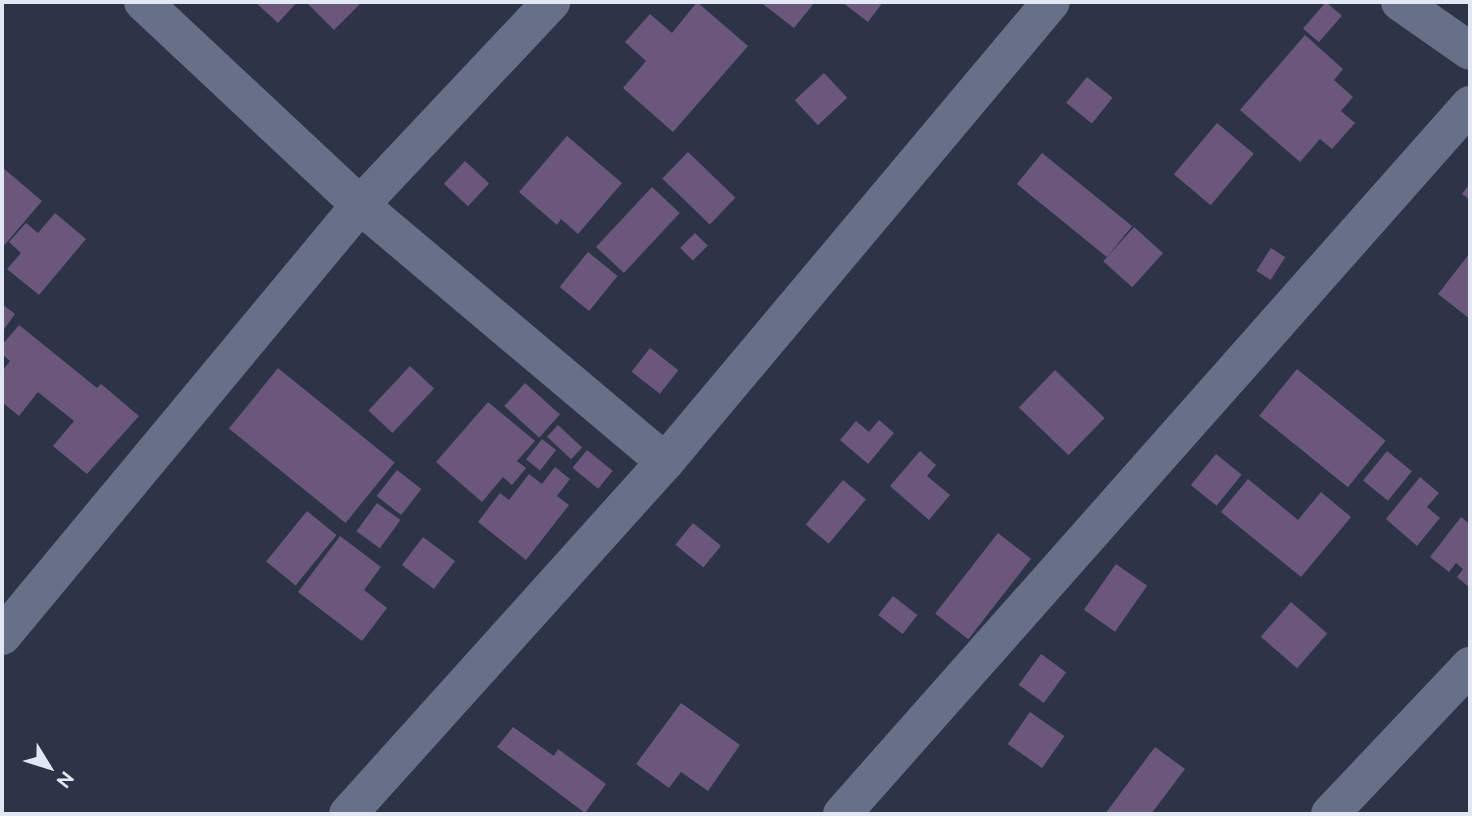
<!DOCTYPE html>
<style>
body{margin:0}
#map{position:relative;width:1472px;height:816px;overflow:hidden;background:#2d3448;font-family:Raleway,sans-serif}
div>[style]{position:absolute}
.building>*{inset:0;background:#6a577b;transform-origin:0 0}
.minor>*{height:38px;margin:-19px;padding:0 19px;transform-origin:19px;border-radius:19px;background:#677086}
span{translate:-50% -50%;white-space:nowrap;text-align:center;line-height:1.15;-webkit-text-stroke:5px #2d3448;paint-order:stroke}
.frame{position:absolute;inset:0;border:4px solid #e2e7f4;pointer-events:none}
.north{position:absolute;left:14px;top:732px;width:70px;height:70px;-webkit-text-stroke:5px #2d3448;paint-order:stroke;rotate:128deg;font-size:19px;font-weight:700;line-height:28px;text-align:center;color:#e2e7f4}
.north::after{content:'';display:block;margin:auto;width:24px;height:32px;background:#e2e7f4;clip-path:polygon(50% 0,100% 100%,50% 72%,0 100%)}
</style>
<div id="map">
<div class="building">
<div style="clip-path:polygon(255px 2px,297px 2px,278px 23px)"></div>
<div style="clip-path:polygon(306px 2px,356px 2px,359px 5px,334px 30px)"></div>
<div style="clip-path:polygon(697px 2px,748px 46px,673px 132px,623px 88px,646px 61px,625px 42px,650px 14px,672px 33px)"></div>
<div style="clip-path:polygon(760px 2px,815px 2px,794px 28px)"></div>
<div style="clip-path:polygon(842px 2px,883px 2px,868px 22px)"></div>
<div style="left:1326px;top:2px;width:21px;height:35px;rotate:41deg"></div>
<div style="clip-path:polygon(1305px 35px,1343px 69px,1334px 80px,1353px 97px,1341px 111px,1355px 123px,1332px 149px,1320px 139px,1300px 162px,1240px 110px)"></div>
<div style="left:824px;top:73px;width:34px;height:40px;rotate:47deg"></div>
<div style="left:1087px;top:77px;width:33px;height:33px;rotate:39deg"></div>
<div style="left:1217px;top:123px;width:48px;height:67px;rotate:40deg"></div>
<div style="clip-path:polygon(567px 136px,622px 183px,578px 234px,561px 219px,557px 225px,519px 192px)"></div>
<div style="left:688px;top:152px;width:66px;height:37px;rotate:44deg"></div>
<div style="left:1042px;top:153px;width:116px;height:40px;rotate:39deg"></div>
<div style="left:465px;top:161px;width:33px;height:31px;rotate:43deg"></div>
<div style="clip-path:polygon(2px 167px,42px 201px,2px 248px)"></div>
<div style="clip-path:polygon(1470px 183px,1470px 200px,1462px 194px)"></div>
<div style="left:652px;top:187px;width:38px;height:82px;rotate:43deg"></div>
<div style="clip-path:polygon(55px 213px,86px 239px,39px 295px,7px 269px,21px 253px,9px 242px,26px 223px,38px 233px)"></div>
<div style="left:1134px;top:227px;width:39px;height:46px;rotate:42deg"></div>
<div style="left:695px;top:233px;width:18px;height:21px;rotate:45deg"></div>
<div style="left:1271px;top:248px;width:17px;height:27px;rotate:33deg"></div>
<div style="left:588px;top:252px;width:38px;height:45px;rotate:39deg"></div>
<div style="clip-path:polygon(1470px 253px,1470px 319px,1438px 294px)"></div>
<div style="clip-path:polygon(2px 304px,15px 314px,2px 332px)"></div>
<div style="clip-path:polygon(19px 325px,97px 388px,101px 384px,139px 416px,87px 474px,53px 446px,74px 421px,38px 392px,19px 416px,2px 402px,2px 371px,10px 361px,2px 354px,2px 345px)"></div>
<div style="left:650px;top:348px;width:36px;height:30px;rotate:38deg"></div>
<div style="left:410px;top:366px;width:33px;height:61px;rotate:43deg"></div>
<div style="left:278px;top:368px;width:150px;height:78px;rotate:39deg"></div>
<div style="left:1297px;top:369px;width:114px;height:60px;rotate:39deg"></div>
<div style="left:1055px;top:370px;width:69px;height:52px;rotate:44deg"></div>
<div style="left:525px;top:383px;width:47px;height:31px;rotate:42deg"></div>
<div style="clip-path:polygon(488px 402px,535px 441px,517px 461px,526px 468px,512px 485px,503px 477px,482px 502px,436px 462px)"></div>
<div style="clip-path:polygon(879px 420px,894px 433px,868px 464px,840px 440px,856px 421px,869px 432px)"></div>
<div style="left:558px;top:425px;width:33px;height:16px;rotate:43deg"></div>
<div style="left:542px;top:439px;width:18px;height:26px;rotate:38deg"></div>
<div style="left:587px;top:450px;width:33px;height:23px;rotate:39deg"></div>
<div style="clip-path:polygon(920px 451px,936px 465px,927px 476px,950px 495px,929px 520px,890px 486px)"></div>
<div style="left:1387px;top:451px;width:32px;height:38px;rotate:39deg"></div>
<div style="left:1216px;top:454px;width:33px;height:40px;rotate:39deg"></div>
<div style="clip-path:polygon(555px 467px,570px 479px,557px 496px,569px 505px,526px 560px,478px 522px,500px 493px,509px 500px,529px 474px,542px 484px)"></div>
<div style="left:397px;top:470px;width:31px;height:33px;rotate:38deg"></div>
<div style="clip-path:polygon(1420px 477px,1439px 493px,1427px 507px,1440px 518px,1417px 546px,1386px 519px)"></div>
<div style="clip-path:polygon(1248px 479px,1298px 520px,1321px 492px,1351px 517px,1301px 577px,1221px 512px)"></div>
<div style="left:843px;top:480px;width:30px;height:58px;rotate:40deg"></div>
<div style="left:377px;top:503px;width:29px;height:35px;rotate:36deg"></div>
<div style="left:307px;top:511px;width:38px;height:65px;rotate:39deg"></div>
<div style="clip-path:polygon(1461px 517px,1470px 524px,1470px 588px,1457px 577px,1463px 569px,1456px 563px,1449px 572px,1430px 557px)"></div>
<div style="left:693px;top:523px;width:36px;height:28px;rotate:39deg"></div>
<div style="left:998px;top:533px;width:42px;height:102px;rotate:38deg"></div>
<div style="clip-path:polygon(340px 536px,381px 567px,364px 590px,387px 608px,362px 641px,298px 592px)"></div>
<div style="left:423px;top:537px;width:40px;height:35px;rotate:37deg"></div>
<div style="left:1116px;top:564px;width:38px;height:56px;rotate:35deg"></div>
<div style="left:893px;top:596px;width:31px;height:24px;rotate:38deg"></div>
<div style="left:1291px;top:602px;width:48px;height:46px;rotate:41deg"></div>
<div style="left:1041px;top:654px;width:31px;height:38px;rotate:36deg"></div>
<div style="clip-path:polygon(681px 703px,740px 745px,708px 791px,681px 772px,669px 788px,636px 764px)"></div>
<div style="left:1030px;top:712px;width:42px;height:39px;rotate:35deg"></div>
<div style="clip-path:polygon(513px 727px,554px 756px,558px 749px,606px 784px,585px 813px,497px 747px)"></div>
<div style="clip-path:polygon(1155px 747px,1185px 769px,1151px 814px,1105px 814px)"></div>
</div>
<div class="minor">
<div style="left:143px;top:2px;width:297px;rotate:43.1deg"></div>
<div style="left:360px;top:205px;width:399px;rotate:40.1deg"></div>
<div style="left:1400px;top:2px;width:85px;rotate:35deg"></div>
<div style="left:2px;top:636px;width:560px;rotate:-50.29deg"></div>
<div style="left:360px;top:205px;width:279px;rotate:-46.7deg"></div>
<div style="left:348px;top:814px;width:474px;rotate:-48deg"></div>
<div style="left:665px;top:462px;width:600px;rotate:-50deg"></div>
<div style="left:842px;top:814px;width:947px;rotate:-48.47deg"></div>
<div style="left:1330px;top:814px;width:204px;rotate:-46.6deg"></div>
</div>
<div class="frame"></div>
<div class="north">N</div>
</div>
